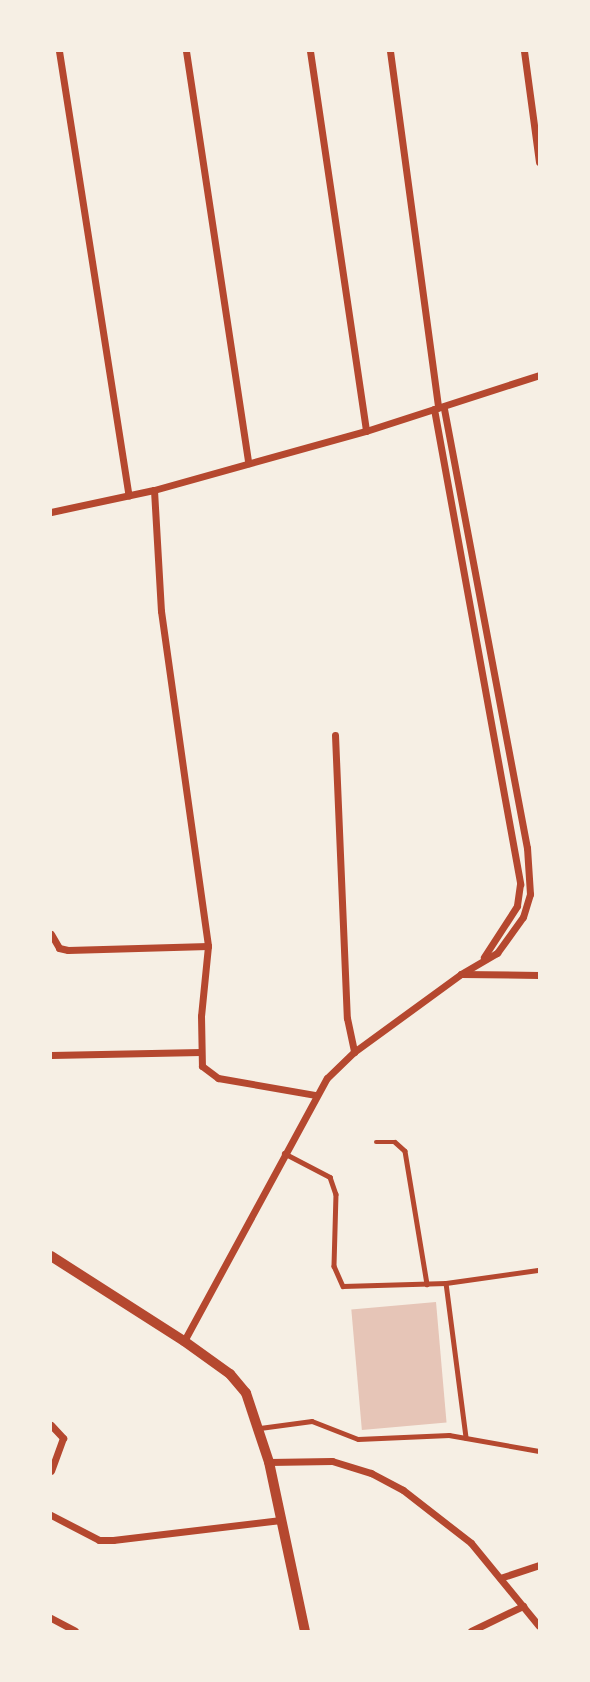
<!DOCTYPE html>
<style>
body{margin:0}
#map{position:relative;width:590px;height:1682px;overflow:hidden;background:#f6efe4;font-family:"Noto Serif",serif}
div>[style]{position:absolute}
.building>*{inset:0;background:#e6c5b7;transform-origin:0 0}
.service>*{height:4.5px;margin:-2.25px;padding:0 2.25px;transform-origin:2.25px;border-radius:2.25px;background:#b5482f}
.minor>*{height:7px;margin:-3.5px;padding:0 3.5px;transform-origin:3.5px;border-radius:3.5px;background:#b5482f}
.secondary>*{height:10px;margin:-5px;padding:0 5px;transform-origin:5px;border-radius:5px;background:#b5482f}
span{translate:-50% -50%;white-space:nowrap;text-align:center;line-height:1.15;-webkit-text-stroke:6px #f6efe4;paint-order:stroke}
.frame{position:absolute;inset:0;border:52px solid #f6efe4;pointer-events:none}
</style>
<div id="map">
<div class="building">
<div style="left:436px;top:1302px;width:121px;height:85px;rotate:85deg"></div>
</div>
<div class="service">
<div style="left:376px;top:1142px;width:19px"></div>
<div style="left:395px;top:1142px;width:13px;rotate:42deg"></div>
<div style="left:405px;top:1151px;width:135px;rotate:80.6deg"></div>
<div style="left:284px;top:1153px;width:52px;rotate:27.6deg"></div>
<div style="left:330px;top:1177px;width:18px;rotate:71deg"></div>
<div style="left:336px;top:1194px;width:72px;rotate:91.6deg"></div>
<div style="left:334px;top:1266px;width:22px;rotate:66deg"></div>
<div style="left:343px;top:1286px;width:103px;rotate:-1.7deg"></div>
<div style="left:446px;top:1283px;width:94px;rotate:-8deg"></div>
<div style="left:446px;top:1283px;width:156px;rotate:82.6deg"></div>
<div style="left:260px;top:1428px;width:52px;rotate:-7.7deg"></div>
<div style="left:312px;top:1421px;width:49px;rotate:21.4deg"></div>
<div style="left:358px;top:1439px;width:91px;rotate:-2.5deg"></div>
<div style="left:449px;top:1435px;width:91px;rotate:10.1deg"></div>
</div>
<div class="minor">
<div style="left:59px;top:51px;width:450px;rotate:81.1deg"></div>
<div style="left:186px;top:51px;width:417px;rotate:81.4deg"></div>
<div style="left:310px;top:51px;width:384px;rotate:81.6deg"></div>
<div style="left:390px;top:51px;width:360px;rotate:82.3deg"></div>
<div style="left:524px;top:51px;width:112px;rotate:82.3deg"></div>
<div style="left:434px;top:409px;width:483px;rotate:79.7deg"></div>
<div style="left:520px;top:884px;width:22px;rotate:98deg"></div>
<div style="left:517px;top:906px;width:61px;rotate:122.9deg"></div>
<div style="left:154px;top:490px;width:121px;rotate:86.7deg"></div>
<div style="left:161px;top:611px;width:338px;rotate:82deg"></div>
<div style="left:208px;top:946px;width:70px;rotate:95.7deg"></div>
<div style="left:201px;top:1016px;width:50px;rotate:88.9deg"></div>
<div style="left:202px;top:1066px;width:20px;rotate:37deg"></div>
<div style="left:218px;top:1078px;width:98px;rotate:9.9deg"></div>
<div style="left:51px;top:512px;width:105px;rotate:-12.1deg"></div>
<div style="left:154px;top:490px;width:220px;rotate:-15.6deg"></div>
<div style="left:366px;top:431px;width:182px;rotate:-17.9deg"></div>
<div style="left:335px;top:735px;width:283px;rotate:87.6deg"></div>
<div style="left:347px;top:1018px;width:35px;rotate:78deg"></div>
<div style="left:51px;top:934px;width:16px;rotate:60deg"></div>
<div style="left:59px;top:948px;width:9px;rotate:13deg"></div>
<div style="left:68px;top:950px;width:140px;rotate:-1.6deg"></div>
<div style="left:461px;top:974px;width:78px;rotate:0.7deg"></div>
<div style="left:51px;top:1055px;width:150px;rotate:-1.1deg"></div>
<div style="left:184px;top:1341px;width:299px;rotate:-61.5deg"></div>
<div style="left:327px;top:1078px;width:37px;rotate:-44deg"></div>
<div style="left:354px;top:1052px;width:132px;rotate:-36.1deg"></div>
<div style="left:461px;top:974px;width:42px;rotate:-30.3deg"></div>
<div style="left:497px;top:953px;width:44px;rotate:-54.2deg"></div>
<div style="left:523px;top:917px;width:24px;rotate:-73deg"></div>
<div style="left:530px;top:894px;width:46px;rotate:-93.7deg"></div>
<div style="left:527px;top:848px;width:449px;rotate:-100.7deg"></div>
<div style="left:51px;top:1425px;width:18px;rotate:47deg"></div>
<div style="left:63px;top:1438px;width:35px;rotate:110deg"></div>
<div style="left:269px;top:1462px;width:63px;rotate:-0.9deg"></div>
<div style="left:332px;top:1461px;width:41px;rotate:17.1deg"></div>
<div style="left:371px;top:1473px;width:36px;rotate:28deg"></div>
<div style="left:403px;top:1490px;width:86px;rotate:37.9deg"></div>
<div style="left:471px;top:1543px;width:107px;rotate:50.7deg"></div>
<div style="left:51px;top:1515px;width:54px;rotate:27.5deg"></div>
<div style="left:99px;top:1540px;width:14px"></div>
<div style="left:113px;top:1540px;width:169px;rotate:-6.8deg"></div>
<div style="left:500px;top:1578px;width:41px;rotate:-18.4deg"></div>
<div style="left:51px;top:1618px;width:27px;rotate:28deg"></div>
<div style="left:471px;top:1631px;width:58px;rotate:-25.7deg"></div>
</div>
<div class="secondary">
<div style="left:51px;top:1256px;width:158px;rotate:32.6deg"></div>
<div style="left:184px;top:1341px;width:57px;rotate:35.7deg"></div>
<div style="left:230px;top:1374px;width:25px;rotate:50deg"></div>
<div style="left:246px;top:1393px;width:73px;rotate:71.6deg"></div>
<div style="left:269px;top:1462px;width:173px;rotate:78deg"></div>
</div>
<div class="frame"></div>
</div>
